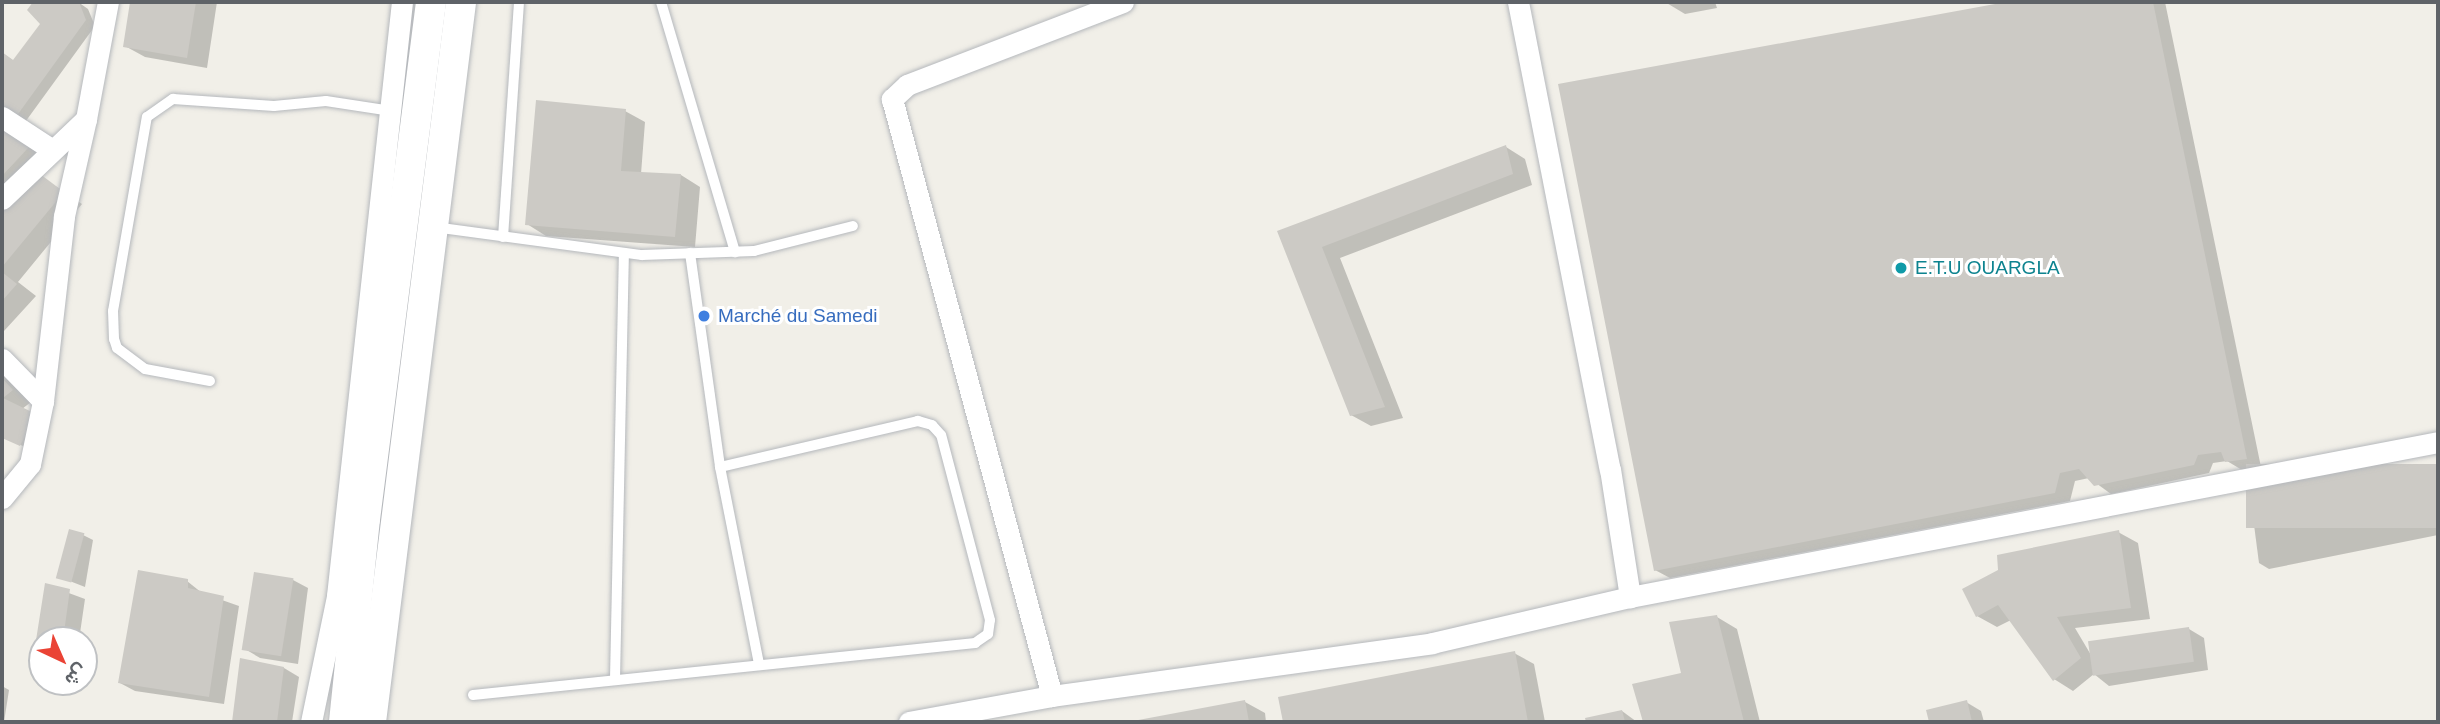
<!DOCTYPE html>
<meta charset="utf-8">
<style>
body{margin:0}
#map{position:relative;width:2440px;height:724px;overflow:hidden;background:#f1efe8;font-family:Helvetica,Vazirmatn,sans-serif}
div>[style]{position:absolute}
.shadow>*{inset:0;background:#0003}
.building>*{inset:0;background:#cccac5;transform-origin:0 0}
.roads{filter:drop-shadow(0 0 2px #b5b8bc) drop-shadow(0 0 2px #b5b8bc)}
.lane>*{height:10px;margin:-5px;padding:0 5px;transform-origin:5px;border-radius:5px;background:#fff}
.street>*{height:21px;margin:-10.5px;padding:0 10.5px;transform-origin:10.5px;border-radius:10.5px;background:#fff}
.secondary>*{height:30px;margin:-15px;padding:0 15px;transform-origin:15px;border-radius:15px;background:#fff}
.dots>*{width:19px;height:19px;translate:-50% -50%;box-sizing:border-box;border:4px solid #fff;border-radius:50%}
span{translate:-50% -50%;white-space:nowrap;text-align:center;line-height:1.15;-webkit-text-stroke:6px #fff;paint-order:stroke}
.culture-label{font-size:19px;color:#0d838f}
.left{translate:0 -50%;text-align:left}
.shop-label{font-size:19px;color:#366cbe}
.frame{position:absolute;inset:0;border:4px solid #5f6368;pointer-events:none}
.north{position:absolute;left:28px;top:626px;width:70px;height:70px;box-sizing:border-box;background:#fff;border:2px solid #bfc1c3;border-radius:50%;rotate:136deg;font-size:19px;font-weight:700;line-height:28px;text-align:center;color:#5f6368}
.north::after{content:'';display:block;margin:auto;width:24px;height:32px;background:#ea4335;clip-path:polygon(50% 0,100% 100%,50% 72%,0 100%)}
</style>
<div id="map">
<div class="shadow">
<div style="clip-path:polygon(35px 2px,78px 2px,88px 9px,95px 26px,23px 125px,2px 111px,2px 53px,14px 61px,42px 24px,29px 10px)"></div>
<div style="clip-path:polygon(132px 2px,217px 2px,207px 68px,145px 57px,125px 46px)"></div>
<div style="clip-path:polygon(1665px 2px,1715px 2px,1717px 8px,1685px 14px)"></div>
<div style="clip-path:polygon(2016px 2px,2165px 2px,2261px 467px,2242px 470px,2227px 461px,2213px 463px,2209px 473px,2111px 494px,2089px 478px,2075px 481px,2070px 501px,1670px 578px,1655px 570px,1560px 85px)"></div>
<div style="clip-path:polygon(625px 111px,645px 122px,641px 174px,681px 175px,700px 187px,695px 247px,546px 236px,527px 224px)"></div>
<div style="clip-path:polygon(2px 124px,38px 153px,2px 190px)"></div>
<div style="clip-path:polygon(1506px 147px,1525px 159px,1532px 185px,1340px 258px,1403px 418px,1371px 426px,1351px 415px,1279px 232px)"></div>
<div style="clip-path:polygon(36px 173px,82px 204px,18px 282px,36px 296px,4px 331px,2px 211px)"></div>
<div style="clip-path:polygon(2px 369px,31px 402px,22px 409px,29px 449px,2px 436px)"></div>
<div style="clip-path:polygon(2438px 466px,2438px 535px,2269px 569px,2259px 563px,2251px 502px)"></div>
<div style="clip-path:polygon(2118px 532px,2138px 543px,2150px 619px,2075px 628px,2091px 655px,2189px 629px,2204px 638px,2208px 670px,2109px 686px,2094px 674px,2073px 691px,2054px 679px,2011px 620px,1997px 627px,1977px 616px)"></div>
<div style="clip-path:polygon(83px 535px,93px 540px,85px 587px,62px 578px)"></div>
<div style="clip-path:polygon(293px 580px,308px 588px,298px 664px,260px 658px,245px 649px)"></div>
<div style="clip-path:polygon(187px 581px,202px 593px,239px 606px,224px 704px,135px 691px,120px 683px)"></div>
<div style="clip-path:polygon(47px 585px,85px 599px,79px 640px,42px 640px,42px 677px,33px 672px)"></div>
<div style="clip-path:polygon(1717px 617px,1737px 629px,1760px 722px,1645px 722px,1634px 685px,1683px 674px)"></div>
<div style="clip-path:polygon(1514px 653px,1534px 664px,1545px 722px,1285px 722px,1280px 698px)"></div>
<div style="clip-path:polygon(242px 660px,284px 668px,299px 677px,292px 722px,234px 722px)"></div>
<div style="clip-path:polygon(2px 686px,9px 690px,4px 722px,2px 722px)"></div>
<div style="clip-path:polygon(1245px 702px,1265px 713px,1266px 722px,1136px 722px)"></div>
<div style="clip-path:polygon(1966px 702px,1981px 711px,1984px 722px,1930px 722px,1928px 711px)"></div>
<div style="clip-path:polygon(1622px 711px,1637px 722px,1587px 722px,1587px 720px)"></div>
</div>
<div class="building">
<div style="clip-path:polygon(33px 2px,79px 2px,86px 20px,13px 121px,2px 113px,2px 52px,13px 60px,40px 24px,27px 10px)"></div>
<div style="clip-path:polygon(130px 2px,196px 2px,187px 58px,123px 47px)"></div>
<div style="clip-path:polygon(2006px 2px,2153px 2px,2247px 459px,2225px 462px,2221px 452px,2198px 455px,2194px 465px,2094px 486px,2079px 469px,2060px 473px,2055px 493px,1654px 571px,1558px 84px)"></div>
<div style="clip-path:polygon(536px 100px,626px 109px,621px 171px,681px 174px,675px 237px,525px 225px)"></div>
<div style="clip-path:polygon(2px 124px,29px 147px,2px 176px)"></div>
<div style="clip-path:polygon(1506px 145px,1513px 174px,1322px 247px,1385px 407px,1350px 416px,1277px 231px)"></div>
<div style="clip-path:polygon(36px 171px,64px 192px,2px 267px,2px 208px)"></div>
<div style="clip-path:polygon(2px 272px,17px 284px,2px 301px)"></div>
<div style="clip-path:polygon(2px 378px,13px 390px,3px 398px,36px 414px,20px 446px,2px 438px)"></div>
<div style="left:2438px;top:464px;width:64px;height:192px;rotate:90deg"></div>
<div style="left:69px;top:529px;width:16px;height:51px;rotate:15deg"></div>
<div style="clip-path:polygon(2119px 530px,2131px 608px,2057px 617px,2081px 658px,2053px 681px,1998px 605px,1976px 617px,1962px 589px,1998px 570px,1997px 555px)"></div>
<div style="clip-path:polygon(138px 570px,188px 579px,188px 588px,224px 596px,209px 697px,118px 683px)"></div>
<div style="left:254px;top:572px;width:40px;height:79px;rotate:9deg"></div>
<div style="clip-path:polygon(45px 583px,70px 589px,63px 640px,42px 640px,42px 675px,31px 672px)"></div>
<div style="clip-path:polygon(1717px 615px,1744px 722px,1643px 722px,1632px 684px,1681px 673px,1669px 622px)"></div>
<div style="left:2189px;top:627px;width:35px;height:102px;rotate:82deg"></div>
<div style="clip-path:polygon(1515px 651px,1528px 722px,1283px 722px,1278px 697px)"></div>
<div style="clip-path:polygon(240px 658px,284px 667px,277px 722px,232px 722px)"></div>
<div style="clip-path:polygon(1245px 700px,1249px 722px,1134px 722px,1133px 721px)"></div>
<div style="clip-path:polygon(1967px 700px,1972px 722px,1929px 722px,1926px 710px)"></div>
<div style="clip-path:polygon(1622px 710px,1625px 722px,1586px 722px,1585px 718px)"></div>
</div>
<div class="roads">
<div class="lane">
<div style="left:661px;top:2px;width:261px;rotate:73.5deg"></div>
<div style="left:434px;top:227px;width:210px;rotate:7.7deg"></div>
<div style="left:642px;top:255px;width:112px;rotate:-2deg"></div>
<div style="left:754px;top:251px;width:102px;rotate:-14.2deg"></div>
<div style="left:503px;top:237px;width:236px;rotate:-86.1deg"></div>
<div style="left:690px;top:253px;width:216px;rotate:82deg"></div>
<div style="left:720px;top:467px;width:201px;rotate:78.8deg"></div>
<div style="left:210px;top:381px;width:66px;rotate:-169.5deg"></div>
<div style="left:145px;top:369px;width:35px;rotate:-143deg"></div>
<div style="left:117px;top:348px;width:9px;rotate:-108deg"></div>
<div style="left:114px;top:339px;width:28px;rotate:-92deg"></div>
<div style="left:113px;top:311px;width:197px;rotate:-80.1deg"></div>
<div style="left:147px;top:117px;width:32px;rotate:-35deg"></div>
<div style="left:173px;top:99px;width:101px;rotate:4deg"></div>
<div style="left:274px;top:106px;width:52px;rotate:-5.5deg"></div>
<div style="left:326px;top:101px;width:66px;rotate:8.7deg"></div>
<div style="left:615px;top:679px;width:426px;rotate:-88.8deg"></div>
<div style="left:473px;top:695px;width:505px;rotate:-5.91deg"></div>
<div style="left:975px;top:643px;width:16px;rotate:-35deg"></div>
<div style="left:988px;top:634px;width:14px;rotate:-82deg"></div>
<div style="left:990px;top:620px;width:191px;rotate:-104.8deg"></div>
<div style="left:941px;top:435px;width:13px;rotate:-132deg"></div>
<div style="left:932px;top:425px;width:15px;rotate:-164deg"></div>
<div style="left:918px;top:421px;width:203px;rotate:166.9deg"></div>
</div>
<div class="street">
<div style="left:1123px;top:2px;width:231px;rotate:159deg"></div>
<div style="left:907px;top:85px;width:21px;rotate:137deg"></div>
<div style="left:892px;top:99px;width:618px;rotate:75deg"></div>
<div style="left:1052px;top:696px;width:384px;rotate:-7.9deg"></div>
<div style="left:1432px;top:643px;width:203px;rotate:-13.1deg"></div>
<div style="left:1518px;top:2px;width:476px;rotate:78.9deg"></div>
<div style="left:1610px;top:469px;width:130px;rotate:81.1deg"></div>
<div style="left:1630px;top:597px;width:823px;rotate:-10.86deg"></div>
<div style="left:2px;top:117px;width:59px;rotate:33.1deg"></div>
<div style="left:2px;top:199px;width:116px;rotate:-43.6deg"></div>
<div style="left:86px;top:119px;width:119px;rotate:-79.4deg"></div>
<div style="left:2px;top:359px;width:59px;rotate:45.7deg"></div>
<div style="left:2px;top:498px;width:44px;rotate:-50.5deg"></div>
<div style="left:30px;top:464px;width:64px;rotate:-78.3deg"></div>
<div style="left:43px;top:401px;width:186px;rotate:-83.5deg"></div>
<div style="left:64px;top:216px;width:99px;rotate:-77.2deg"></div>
<div style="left:311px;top:722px;width:129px;rotate:-78.3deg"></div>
<div style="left:337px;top:596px;width:598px;rotate:-83.76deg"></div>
<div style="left:909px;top:722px;width:145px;rotate:-10.3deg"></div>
</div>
<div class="secondary">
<div style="left:344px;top:722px;width:204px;rotate:-84.1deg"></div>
<div style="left:365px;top:519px;width:521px;rotate:-82.72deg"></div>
<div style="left:371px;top:722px;width:726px;rotate:-82.87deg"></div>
</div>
</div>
<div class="dots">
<div style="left:1901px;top:268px;background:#0f9aa8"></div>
<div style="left:704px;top:316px;background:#3f7fe0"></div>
</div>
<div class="culture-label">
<span class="left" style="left:1915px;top:268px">E.T.U OUARGLA</span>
</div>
<div class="shop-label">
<span class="left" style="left:718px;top:316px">Marché du Samedi</span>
</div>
<div class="frame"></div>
<div class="north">ش</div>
</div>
